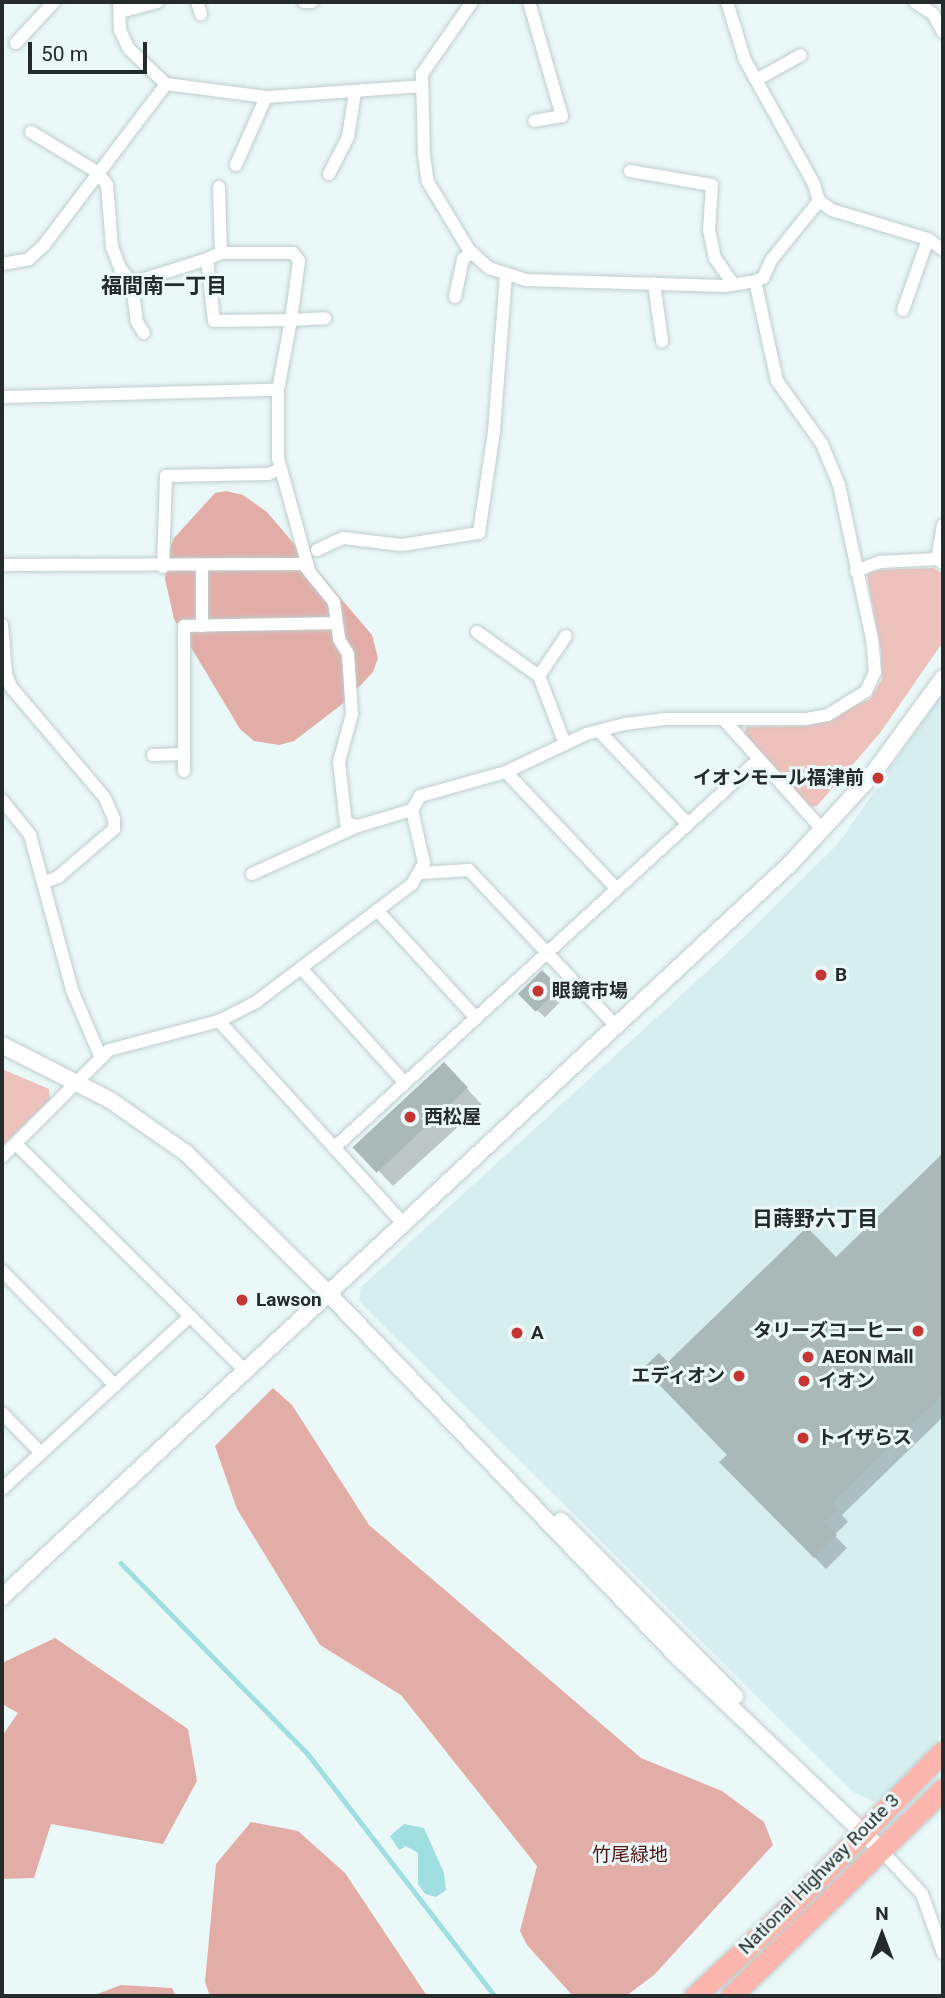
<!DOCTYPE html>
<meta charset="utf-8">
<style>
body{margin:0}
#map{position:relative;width:945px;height:1998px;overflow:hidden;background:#ebf8f8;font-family:Roboto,"Noto Sans JP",sans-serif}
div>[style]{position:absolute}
.built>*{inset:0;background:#d7eeef}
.green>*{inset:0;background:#edc2bd}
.forest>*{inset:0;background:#e2ada7}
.water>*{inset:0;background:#9fdee1}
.shadow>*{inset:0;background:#0003;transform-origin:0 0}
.stream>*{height:4.5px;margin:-2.25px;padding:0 2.25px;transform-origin:2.25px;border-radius:2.25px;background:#9fdee1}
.building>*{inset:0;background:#abb8b8;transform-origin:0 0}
.roads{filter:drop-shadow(0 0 2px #c0cdcd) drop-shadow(0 0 2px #c0cdcd)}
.minor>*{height:12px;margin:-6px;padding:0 6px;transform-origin:6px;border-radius:6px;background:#fff}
.tertiary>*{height:16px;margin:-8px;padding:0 8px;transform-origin:8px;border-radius:8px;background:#fff}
.trunk>*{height:21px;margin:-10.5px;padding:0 10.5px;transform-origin:10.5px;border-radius:10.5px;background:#fcb6ae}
.dots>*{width:19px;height:19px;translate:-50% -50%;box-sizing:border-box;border:4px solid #ebf8f8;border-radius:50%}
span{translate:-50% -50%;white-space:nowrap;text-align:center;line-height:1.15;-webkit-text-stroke:6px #ebf8f8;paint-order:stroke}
.poi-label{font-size:19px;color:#252a2a;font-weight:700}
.right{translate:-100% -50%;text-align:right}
.left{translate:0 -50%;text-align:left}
.park-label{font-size:19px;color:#531413}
.street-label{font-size:19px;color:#252a2a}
.neighbourhood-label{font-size:21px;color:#252a2a;font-weight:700}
.frame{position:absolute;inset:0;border:4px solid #252a2a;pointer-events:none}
.north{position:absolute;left:847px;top:1900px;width:70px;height:70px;-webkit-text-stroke:5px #ebf8f8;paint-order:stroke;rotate:0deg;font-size:19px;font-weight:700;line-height:28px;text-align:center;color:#252a2a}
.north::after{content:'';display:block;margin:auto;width:24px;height:32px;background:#252a2a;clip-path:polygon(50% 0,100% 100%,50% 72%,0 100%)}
.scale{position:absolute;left:28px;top:42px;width:119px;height:32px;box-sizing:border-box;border:4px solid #252a2a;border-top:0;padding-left:9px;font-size:21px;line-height:24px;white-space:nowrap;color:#252a2a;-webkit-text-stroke:5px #ebf8f8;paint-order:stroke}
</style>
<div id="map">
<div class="built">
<div style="clip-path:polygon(943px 692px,943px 1733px,891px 1793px,873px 1801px,853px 1792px,359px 1301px,361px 1287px,723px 957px,838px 844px)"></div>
</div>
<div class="green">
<div style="clip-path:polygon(934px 568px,943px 574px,943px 642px,880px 733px,817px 806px,810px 807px,744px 734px,746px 727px,806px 726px,870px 699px,882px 679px,881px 651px,867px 575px,873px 570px)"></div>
<div style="clip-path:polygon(2px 1069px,49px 1089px,50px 1099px,2px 1146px)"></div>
</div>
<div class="forest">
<div style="clip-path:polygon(226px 491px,243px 495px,267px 512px,372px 635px,378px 658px,373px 672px,345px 702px,294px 741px,279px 745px,254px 741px,240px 729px,174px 619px,165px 579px,167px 554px,174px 538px,215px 493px)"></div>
<div style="clip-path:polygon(273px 1388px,292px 1405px,369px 1525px,641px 1758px,722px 1791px,764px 1822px,773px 1845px,654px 1975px,626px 1996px,572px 1995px,527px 1945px,520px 1931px,537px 1866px,401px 1695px,320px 1645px,237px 1509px,215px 1446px)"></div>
<div style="clip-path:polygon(55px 1638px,188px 1729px,197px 1781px,163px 1844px,51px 1824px,34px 1878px,2px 1879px,2px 1736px,18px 1713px,2px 1704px,2px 1663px)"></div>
<div style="clip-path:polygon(251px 1822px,298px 1831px,345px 1873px,427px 1996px,210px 1996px,205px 1982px,216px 1864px)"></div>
<div style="clip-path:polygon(121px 1985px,172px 1988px,176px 1996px,92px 1996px)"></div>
</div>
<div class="water">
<div style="clip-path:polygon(404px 1824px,424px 1828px,444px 1873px,446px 1890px,436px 1897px,425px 1894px,418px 1884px,418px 1853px,406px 1846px,399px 1850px,390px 1836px)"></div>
</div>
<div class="shadow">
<div style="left:542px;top:973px;width:33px;height:30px;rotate:44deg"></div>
<div style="clip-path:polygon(459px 1080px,482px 1105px,393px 1186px,355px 1146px)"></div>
<div style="clip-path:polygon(943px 1156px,943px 1417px,842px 1515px,848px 1522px,834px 1535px,847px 1548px,826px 1569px,722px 1462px,730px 1455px,668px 1364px,836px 1259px)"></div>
</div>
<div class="stream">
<div style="left:121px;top:1563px;width:267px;rotate:45.6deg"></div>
<div style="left:308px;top:1754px;width:306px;rotate:52.3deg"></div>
</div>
<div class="building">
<div style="left:542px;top:970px;width:25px;height:34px;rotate:45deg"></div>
<div style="left:444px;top:1062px;width:35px;height:125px;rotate:47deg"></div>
<div style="clip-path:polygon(943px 1153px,943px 1394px,832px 1503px,838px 1509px,824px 1522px,837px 1535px,814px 1558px,719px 1462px,727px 1455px,643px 1368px,659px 1353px,668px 1362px,807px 1227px,836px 1257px)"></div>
</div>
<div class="roads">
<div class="minor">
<div style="left:119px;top:2px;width:28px;rotate:88deg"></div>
<div style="left:120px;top:30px;width:21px;rotate:65deg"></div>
<div style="left:129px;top:49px;width:51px;rotate:43.4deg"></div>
<div style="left:166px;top:84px;width:101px;rotate:7.4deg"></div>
<div style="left:266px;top:97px;width:156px;rotate:-4deg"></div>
<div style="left:197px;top:2px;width:13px;rotate:72deg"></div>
<div style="left:304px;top:2px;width:8px"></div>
<div style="left:472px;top:2px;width:88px;rotate:124.8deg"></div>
<div style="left:422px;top:74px;width:81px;rotate:88.6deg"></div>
<div style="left:424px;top:155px;width:27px;rotate:82deg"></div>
<div style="left:428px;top:182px;width:79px;rotate:58.9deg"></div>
<div style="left:469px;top:250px;width:27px;rotate:42deg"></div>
<div style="left:489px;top:268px;width:38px;rotate:18deg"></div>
<div style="left:525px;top:280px;width:200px;rotate:1.7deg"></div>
<div style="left:725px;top:286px;width:30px;rotate:-9deg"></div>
<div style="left:755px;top:281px;width:9px;rotate:-21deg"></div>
<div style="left:763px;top:278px;width:21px;rotate:-65deg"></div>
<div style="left:772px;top:259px;width:75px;rotate:-51deg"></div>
<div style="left:529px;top:2px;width:119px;rotate:73.9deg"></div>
<div style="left:562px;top:116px;width:28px;rotate:170deg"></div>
<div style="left:727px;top:2px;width:61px;rotate:72.8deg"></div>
<div style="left:745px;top:60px;width:142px;rotate:60.9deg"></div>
<div style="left:814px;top:184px;width:18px;rotate:74deg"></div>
<div style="left:819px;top:201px;width:16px;rotate:35deg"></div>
<div style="left:832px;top:210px;width:100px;rotate:16.8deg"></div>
<div style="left:928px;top:239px;width:19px;rotate:36deg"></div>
<div style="left:915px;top:2px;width:22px;rotate:34deg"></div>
<div style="left:933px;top:14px;width:21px;rotate:61deg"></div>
<div style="left:120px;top:12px;width:39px;rotate:-15deg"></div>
<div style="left:16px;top:43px;width:56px;rotate:-47.2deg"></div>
<div style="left:756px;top:80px;width:51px;rotate:-29.1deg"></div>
<div style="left:31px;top:132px;width:77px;rotate:31.2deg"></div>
<div style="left:97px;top:172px;width:16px;rotate:52deg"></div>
<div style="left:107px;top:185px;width:62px;rotate:85.4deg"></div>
<div style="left:112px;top:247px;width:22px;rotate:69deg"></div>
<div style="left:120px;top:268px;width:19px;rotate:51deg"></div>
<div style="left:132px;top:283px;width:79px;rotate:-17.7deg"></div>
<div style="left:236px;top:165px;width:74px;rotate:-66.2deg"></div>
<div style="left:630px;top:171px;width:83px;rotate:9.7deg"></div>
<div style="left:712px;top:185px;width:45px;rotate:93.8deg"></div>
<div style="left:709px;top:230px;width:29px;rotate:78deg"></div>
<div style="left:715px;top:258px;width:32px;rotate:55deg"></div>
<div style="left:329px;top:174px;width:42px;rotate:-62.8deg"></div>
<div style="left:348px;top:137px;width:45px;rotate:-81deg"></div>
<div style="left:219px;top:187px;width:66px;rotate:88.3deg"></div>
<div style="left:2px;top:264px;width:27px;rotate:-10deg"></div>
<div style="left:29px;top:259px;width:21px;rotate:-43deg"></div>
<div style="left:44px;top:245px;width:202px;rotate:-52.8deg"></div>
<div style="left:132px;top:283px;width:39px;rotate:83deg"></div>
<div style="left:137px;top:322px;width:13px;rotate:58deg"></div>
<div style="left:654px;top:283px;width:59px;rotate:82.1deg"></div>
<div style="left:455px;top:297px;width:39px;rotate:-78deg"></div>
<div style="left:463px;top:259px;width:11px;rotate:-38deg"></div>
<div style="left:903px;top:310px;width:75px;rotate:-70.6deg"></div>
<div style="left:2px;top:397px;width:276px;rotate:-1.5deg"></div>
<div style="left:317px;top:550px;width:29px;rotate:-25deg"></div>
<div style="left:343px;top:538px;width:59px;rotate:6.8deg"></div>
<div style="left:402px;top:545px;width:78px;rotate:-8.9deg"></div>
<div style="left:479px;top:533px;width:103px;rotate:-81.6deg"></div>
<div style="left:494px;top:431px;width:156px;rotate:-85.6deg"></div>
<div style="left:937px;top:559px;width:34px;rotate:-80deg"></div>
<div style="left:2px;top:565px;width:301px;rotate:-0.2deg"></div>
<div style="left:303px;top:564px;width:49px;rotate:50.8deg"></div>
<div style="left:334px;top:602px;width:37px;rotate:82deg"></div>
<div style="left:339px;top:639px;width:17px;rotate:59deg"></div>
<div style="left:348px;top:654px;width:60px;rotate:86.2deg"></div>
<div style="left:352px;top:714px;width:50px;rotate:105.2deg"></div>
<div style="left:339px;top:762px;width:61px;rotate:83.5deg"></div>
<div style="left:346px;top:823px;width:12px;rotate:14deg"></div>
<div style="left:358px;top:826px;width:56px;rotate:-16.5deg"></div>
<div style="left:163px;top:567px;width:91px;rotate:-88.1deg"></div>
<div style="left:166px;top:476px;width:102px;rotate:-1.1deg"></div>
<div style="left:268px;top:474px;width:14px;rotate:-21deg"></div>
<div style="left:309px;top:570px;width:116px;rotate:-105.5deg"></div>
<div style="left:278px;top:458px;width:68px;rotate:-90deg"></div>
<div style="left:278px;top:390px;width:71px;rotate:-79.5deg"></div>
<div style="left:291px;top:320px;width:60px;rotate:-82.3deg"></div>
<div style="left:299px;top:261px;width:10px;rotate:-127deg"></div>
<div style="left:293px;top:253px;width:72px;rotate:180deg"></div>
<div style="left:221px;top:253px;width:15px;rotate:157deg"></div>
<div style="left:207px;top:259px;width:62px;rotate:83.6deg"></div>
<div style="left:214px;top:321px;width:77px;rotate:-0.7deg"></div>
<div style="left:291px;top:320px;width:34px;rotate:-3deg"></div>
<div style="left:856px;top:571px;width:26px;rotate:-21deg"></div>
<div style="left:880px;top:562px;width:57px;rotate:-3deg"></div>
<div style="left:937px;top:559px;width:7px;rotate:34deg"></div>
<div style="left:2px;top:625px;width:49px;rotate:85.3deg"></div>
<div style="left:6px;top:674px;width:14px;rotate:69deg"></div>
<div style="left:11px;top:687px;width:145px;rotate:49.7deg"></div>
<div style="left:105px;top:798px;width:23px;rotate:67deg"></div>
<div style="left:114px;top:819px;width:10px;rotate:90deg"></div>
<div style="left:114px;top:829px;width:74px;rotate:139.4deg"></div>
<div style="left:58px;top:877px;width:14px;rotate:159deg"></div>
<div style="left:202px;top:626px;width:59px;rotate:-90deg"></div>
<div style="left:477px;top:632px;width:76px;rotate:35.4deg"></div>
<div style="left:725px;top:721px;width:145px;rotate:48.1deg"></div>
<div style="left:599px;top:731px;width:129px;rotate:46.3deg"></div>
<div style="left:565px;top:744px;width:73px;rotate:-110.9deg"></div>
<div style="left:539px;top:676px;width:48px;rotate:-56deg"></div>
<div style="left:153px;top:755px;width:31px;rotate:-2deg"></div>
<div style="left:184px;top:771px;width:145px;rotate:-90deg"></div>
<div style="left:184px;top:626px;width:151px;rotate:-1.1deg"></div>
<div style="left:506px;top:772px;width:161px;rotate:46.5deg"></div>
<div style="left:2px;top:800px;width:45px;rotate:51.3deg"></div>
<div style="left:30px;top:835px;width:161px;rotate:74.8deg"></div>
<div style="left:72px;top:990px;width:74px;rotate:66.9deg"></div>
<div style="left:422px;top:873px;width:47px;rotate:-3.7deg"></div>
<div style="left:469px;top:870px;width:214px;rotate:46.7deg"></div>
<div style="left:252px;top:874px;width:116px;rotate:-24.4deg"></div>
<div style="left:377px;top:910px;width:147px;rotate:47.5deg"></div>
<div style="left:301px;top:968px;width:155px;rotate:47.9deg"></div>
<div style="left:219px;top:1021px;width:273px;rotate:47.7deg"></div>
<div style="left:16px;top:1144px;width:321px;rotate:44.7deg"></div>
<div style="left:335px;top:1147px;width:573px;rotate:-42.46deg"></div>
<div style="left:2px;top:1157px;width:151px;rotate:-45deg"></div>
<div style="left:109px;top:1050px;width:114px;rotate:-14.8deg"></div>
<div style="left:219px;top:1021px;width:42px;rotate:-27.2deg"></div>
<div style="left:256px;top:1002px;width:196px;rotate:-37.1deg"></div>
<div style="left:412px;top:884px;width:24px;rotate:-60deg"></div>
<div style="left:424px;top:863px;width:54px;rotate:-102.8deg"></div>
<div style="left:412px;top:810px;width:16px;rotate:-60deg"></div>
<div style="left:420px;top:796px;width:89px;rotate:-15.6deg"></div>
<div style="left:506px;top:772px;width:89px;rotate:-25.4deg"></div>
<div style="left:586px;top:734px;width:40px;rotate:-14.4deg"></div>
<div style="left:625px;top:724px;width:38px;rotate:-7deg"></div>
<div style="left:663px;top:719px;width:143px"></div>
<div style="left:806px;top:719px;width:22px;rotate:-10deg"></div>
<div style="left:828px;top:715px;width:45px;rotate:-32.3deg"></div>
<div style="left:866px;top:691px;width:21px;rotate:-65deg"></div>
<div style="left:875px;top:672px;width:33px;rotate:-95deg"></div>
<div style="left:872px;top:639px;width:157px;rotate:-102.1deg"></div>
<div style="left:839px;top:485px;width:44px;rotate:-112.5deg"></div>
<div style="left:822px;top:444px;width:77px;rotate:-125.5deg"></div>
<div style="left:777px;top:381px;width:102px;rotate:-102.4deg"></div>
<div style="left:2px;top:1271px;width:161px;rotate:45.3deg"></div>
<div style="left:2px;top:1413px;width:56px;rotate:45.7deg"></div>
<div style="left:2px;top:1489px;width:254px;rotate:-42.6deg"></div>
<div style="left:881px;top:1850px;width:60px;rotate:47deg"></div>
<div style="left:922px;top:1894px;width:63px;rotate:70.4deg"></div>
</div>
<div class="tertiary">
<div style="left:2px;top:1045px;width:121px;rotate:27deg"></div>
<div style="left:110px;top:1100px;width:93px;rotate:34.9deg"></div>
<div style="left:186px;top:1153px;width:198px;rotate:44.6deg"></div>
<div style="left:327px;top:1292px;width:508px;rotate:46.12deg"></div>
<div style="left:679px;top:1658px;width:279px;rotate:43.5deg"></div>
<div style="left:561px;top:1521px;width:247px;rotate:45.2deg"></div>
<div style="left:2px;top:1597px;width:1076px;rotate:-42.93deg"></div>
<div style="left:790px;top:864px;width:121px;rotate:-47.3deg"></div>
<div style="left:872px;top:775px;width:120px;rotate:-53.8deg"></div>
</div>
<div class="trunk">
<div style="left:695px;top:1996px;width:120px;rotate:-43deg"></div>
<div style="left:783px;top:1914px;width:228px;rotate:-45.5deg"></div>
<div style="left:731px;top:1996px;width:296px;rotate:-44.3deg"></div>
</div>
</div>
<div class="dots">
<div style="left:878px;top:778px;background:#c43534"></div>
<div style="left:821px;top:975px;background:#c43534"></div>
<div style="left:538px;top:991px;background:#c43534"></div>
<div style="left:410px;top:1117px;background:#c43534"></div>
<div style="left:242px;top:1300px;background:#c43534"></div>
<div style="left:918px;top:1331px;background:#c43534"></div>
<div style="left:517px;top:1333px;background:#c43534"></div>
<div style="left:808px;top:1357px;background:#c43534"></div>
<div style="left:739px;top:1376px;background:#c43534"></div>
<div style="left:804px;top:1381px;background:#c43534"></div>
<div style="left:803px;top:1438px;background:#c43534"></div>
</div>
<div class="poi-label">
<span class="right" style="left:864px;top:778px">イオンモール福津前</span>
<span class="left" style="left:835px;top:975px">B</span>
<span class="left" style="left:552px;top:991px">眼鏡市場</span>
<span class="left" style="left:424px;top:1117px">西松屋</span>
<span class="left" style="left:256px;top:1300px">Lawson</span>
<span class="right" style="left:904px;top:1331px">タリーズコーヒー</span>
<span class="left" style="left:531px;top:1333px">A</span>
<span class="left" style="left:822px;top:1357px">AEON Mall</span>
<span class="right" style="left:725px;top:1376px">エディオン</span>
<span class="left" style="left:818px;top:1381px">イオン</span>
<span class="left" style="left:817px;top:1438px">トイザらス</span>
</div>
<div class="park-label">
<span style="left:630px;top:1855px">竹尾緑地</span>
</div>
<div class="street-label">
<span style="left:819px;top:1874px;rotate:-45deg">National Highway Route 3</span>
</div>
<div class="neighbourhood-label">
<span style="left:164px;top:286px">福間南一丁目</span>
<span style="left:815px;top:1219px">日蒔野六丁目</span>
</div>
<div class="frame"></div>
<div class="north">N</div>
<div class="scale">50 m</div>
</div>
